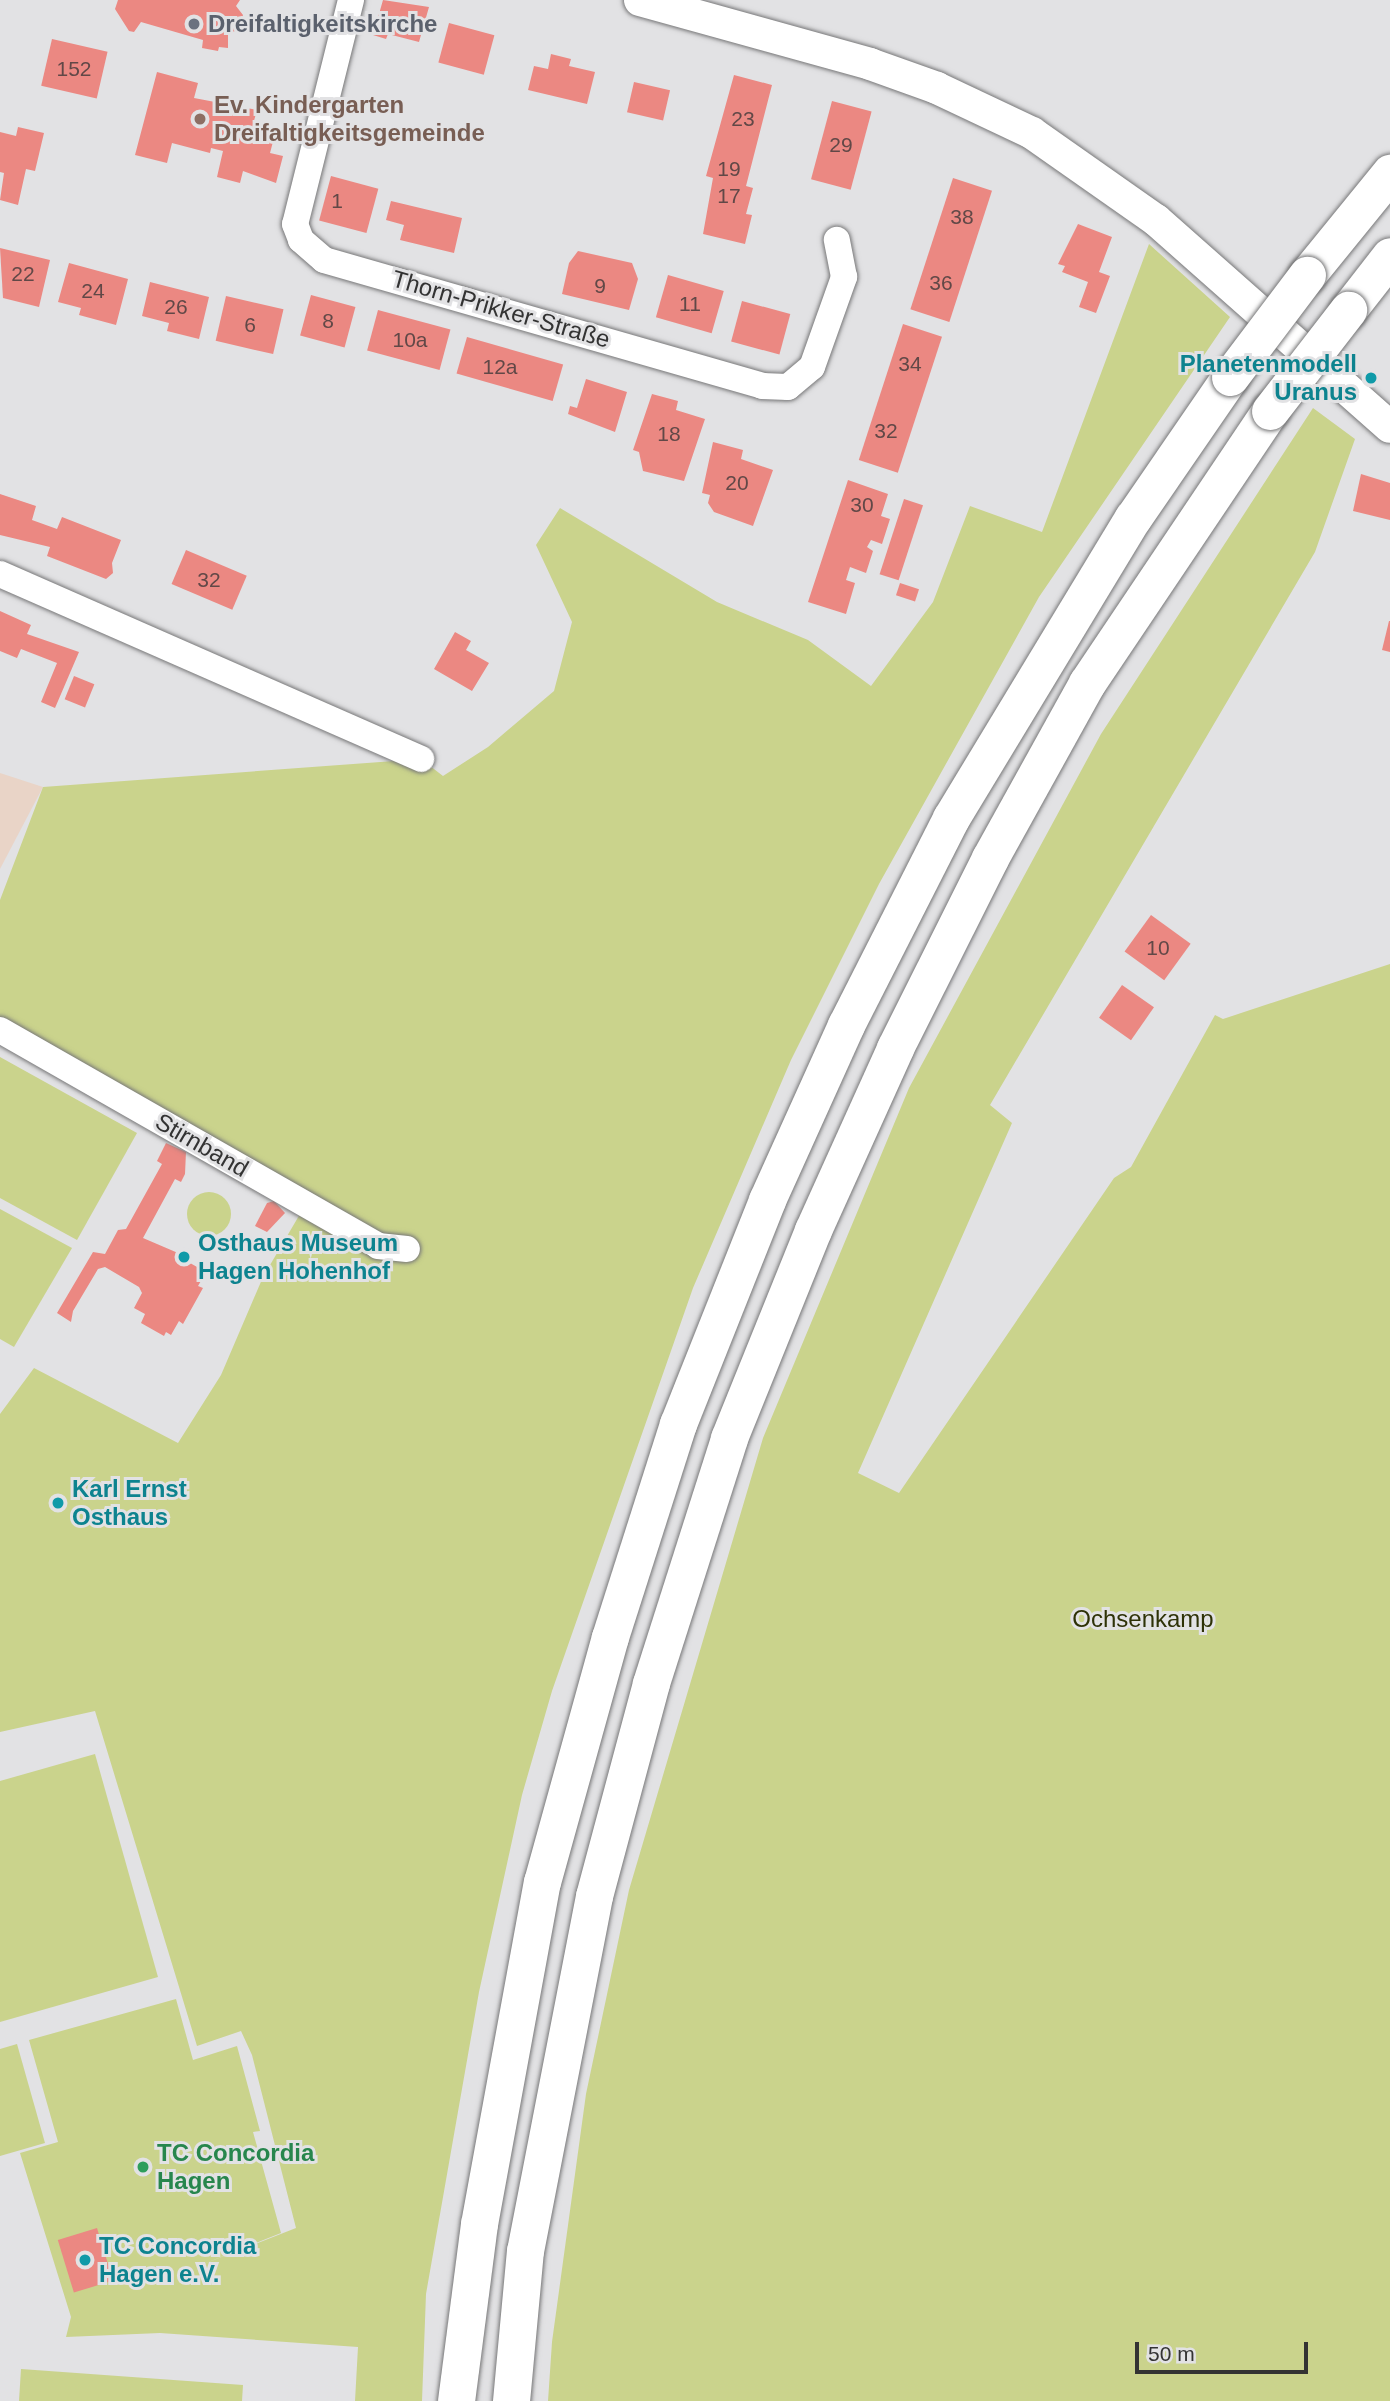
<!DOCTYPE html>
<meta charset="utf-8">
<style>
body{margin:0}
#map{position:relative;width:1390px;height:2401px;overflow:hidden;background:#e2e2e4;font-family:Arial,sans-serif}
div>[style]{position:absolute}
.commercial>*{inset:0;background:#e9d4c7}
.green>*{inset:0;background:#cad38c}
.round{border-radius:50%}
.building>*{inset:0;background:#eb8882;transform-origin:0 0}
.roads{filter:drop-shadow(0 0 2px #777778) drop-shadow(0 0 2px #777778)}
.minor>*{height:26px;margin:-13px;padding:0 13px;transform-origin:13px;border-radius:13px;background:#fff}
.major>*{height:32px;margin:-16px;padding:0 16px;transform-origin:16px;border-radius:16px;background:#fff}
.highway>*{height:37px;margin:-18.5px;padding:0 18.5px;transform-origin:18.5px;border-radius:18.5px;background:#fff}
.bridges{filter:drop-shadow(0 0 2px #777778) drop-shadow(0 0 2px #777778)}
.highway-bridge>*{height:37px;margin:-18.5px;padding:0 18.5px;transform-origin:18.5px;border-radius:18.5px;background:#fff}
.dots>*{width:19px;height:19px;translate:-50% -50%;box-sizing:border-box;border:4px solid #e2e2e4;border-radius:50%}
span{translate:-50% -50%;white-space:nowrap;text-align:center;line-height:1.15;-webkit-text-stroke:6px #e2e2e4;paint-order:stroke}
.number-label{font-size:21px;color:#614847}
.number-label span{-webkit-text-stroke-width:0}
.worship-label{font-size:24px;color:#5b616d;font-weight:700}
.left{translate:0 -50%;text-align:left}
.education-label{font-size:24px;color:#785e54;font-weight:700}
.street-label{font-size:24px;color:#333}
.culture-label{font-size:24px;color:#0d838f;font-weight:700}
.right{translate:-100% -50%;text-align:right}
.park-label{font-size:24px;color:#2e3207}
.leisure-label{font-size:24px;color:#27864d;font-weight:700}
.scale{position:absolute;left:1135px;top:2342px;width:173px;height:32px;box-sizing:border-box;border:4px solid #333;border-top:0;padding-left:9px;font-size:21px;line-height:24px;white-space:nowrap;color:#333;-webkit-text-stroke:5px #e2e2e4;paint-order:stroke}
</style>
<div id="map">
<div class="commercial">
<div style="clip-path:polygon(0 773px,43px 787px,0 869px)"></div>
</div>
<div class="green">
<div style="clip-path:polygon(1149px 244px,1230px 317px,1039px 597px,879px 884px,791px 1060px,693px 1288px,552px 1691px,522px 1795px,479px 1992px,426px 2294px,422px 2401px,355px 2401px,358px 2347px,160px 2333px,66px 2337px,71px 2317px,20px 2153px,58px 2142px,29px 2040px,176px 1999px,193px 2060px,237px 2046px,260px 2131px,253px 2132px,281px 2233px,196px 2267px,296px 2228px,252px 2055px,241px 2031px,197px 2046px,95px 1711px,0 1732px,0 1414px,34px 1368px,178px 1443px,221px 1375px,263px 1277px,300px 1214px,0 1030px,0 900px,43px 787px,421px 759px,443px 776px,488px 747px,554px 691px,572px 622px,536px 545px,560px 508px,717px 602px,808px 640px,871px 686px,933px 602px,970px 506px,1042px 532px)"></div>
<div style="clip-path:polygon(1313px 408px,1355px 439px,1315px 552px,990px 1105px,1012px 1123px,858px 1473px,899px 1493px,1114px 1178px,1131px 1167px,1215px 1015px,1223px 1019px,1390px 964px,1390px 2401px,548px 2401px,552px 2342px,586px 2094px,629px 1890px,763px 1438px,909px 1088px,1101px 734px)"></div>
<div style="clip-path:polygon(0 1057px,137px 1133px,77px 1240px,0 1198px)"></div>
<div class="round" style="left:187px;top:1192px;width:44px;height:44px"></div>
<div style="clip-path:polygon(0 1209px,72px 1248px,14px 1347px,0 1339px)"></div>
<div style="clip-path:polygon(95px 1754px,158px 1977px,0 2022px,0 1781px)"></div>
<div style="clip-path:polygon(17px 2044px,45px 2143px,0 2156px,0 2049px)"></div>
<div style="clip-path:polygon(21px 2369px,243px 2385px,242px 2401px,19px 2401px)"></div>
</div>
<div class="building">
<div style="clip-path:polygon(118px 0,240px 0,236px 6px,243px 15px,239px 30px,228px 33px,228px 48px,219px 47px,218px 51px,202px 48px,203px 40px,141px 22px,134px 32px,129px 31px,115px 9px)"></div>
<div style="clip-path:polygon(383px 0,429px 7px,419px 42px,388px 34px,386px 39px,373px 35px)"></div>
<div style="left:449px;top:23px;width:47px;height:41px;rotate:15deg"></div>
<div style="left:52px;top:39px;width:57px;height:48px;rotate:13deg"></div>
<div style="clip-path:polygon(551px 54px,571px 59px,569px 66px,595px 72px,587px 104px,528px 90px,534px 66px,548px 69px)"></div>
<div style="clip-path:polygon(157px 72px,198px 83px,194px 98px,257px 110px,252px 128px,275px 134px,270px 153px,283px 156px,276px 183px,243px 171px,240px 183px,217px 177px,223px 151px,211px 148px,210px 153px,172px 143px,167px 163px,135px 155px)"></div>
<div style="clip-path:polygon(734px 75px,772px 85px,746px 186px,753px 188px,746px 214px,752px 215px,745px 244px,703px 234px,713px 178px,706px 176px)"></div>
<div style="left:634px;top:82px;width:37px;height:31px;rotate:13deg"></div>
<div style="left:832px;top:101px;width:41px;height:81px;rotate:15deg"></div>
<div style="clip-path:polygon(18px 127px,44px 133px,35px 171px,26px 169px,18px 205px,0 200px,4px 173px,0 172px,0 132px,16px 136px)"></div>
<div style="left:331px;top:176px;width:49px;height:46px;rotate:15deg"></div>
<div style="left:953px;top:178px;width:41px;height:138px;rotate:18deg"></div>
<div style="clip-path:polygon(391px 201px,462px 218px,454px 253px,400px 240px,404px 225px,386px 220px)"></div>
<div style="clip-path:polygon(1078px 224px,1112px 237px,1099px 272px,1110px 276px,1096px 313px,1079px 307px,1088px 282px,1062px 272px,1065px 266px,1058px 264px)"></div>
<div style="clip-path:polygon(0 248px,50px 260px,39px 307px,3px 298px)"></div>
<div style="clip-path:polygon(578px 251px,632px 263px,638px 279px,629px 310px,562px 294px,569px 263px)"></div>
<div style="clip-path:polygon(69px 263px,128px 279px,116px 325px,79px 315px,81px 308px,58px 302px)"></div>
<div style="left:668px;top:275px;width:58px;height:44px;rotate:16deg"></div>
<div style="clip-path:polygon(150px 282px,209px 297px,199px 339px,167px 331px,169px 323px,142px 316px)"></div>
<div style="left:311px;top:295px;width:46px;height:42px;rotate:15deg"></div>
<div style="left:226px;top:296px;width:59px;height:46px;rotate:13deg"></div>
<div style="left:742px;top:301px;width:50px;height:42px;rotate:15deg"></div>
<div style="left:378px;top:310px;width:75px;height:42px;rotate:15deg"></div>
<div style="left:903px;top:324px;width:41px;height:143px;rotate:18deg"></div>
<div style="left:467px;top:337px;width:100px;height:38px;rotate:16deg"></div>
<div style="clip-path:polygon(586px 379px,627px 392px,615px 432px,568px 414px,570px 406px,577px 408px)"></div>
<div style="clip-path:polygon(652px 394px,678px 401px,676px 410px,705px 419px,684px 481px,643px 471px,639px 452px,633px 450px)"></div>
<div style="clip-path:polygon(713px 442px,743px 450px,741px 459px,773px 470px,753px 526px,714px 512px,708px 503px,710px 495px,702px 493px)"></div>
<div style="clip-path:polygon(1361px 474px,1390px 483px,1390px 520px,1353px 511px)"></div>
<div style="clip-path:polygon(848px 480px,888px 494px,881px 516px,890px 519px,882px 544px,871px 540px,867px 547px,873px 551px,866px 573px,850px 567px,846px 580px,855px 583px,846px 614px,808px 602px)"></div>
<div style="clip-path:polygon(0 494px,36px 506px,32px 520px,57px 529px,62px 517px,121px 540px,112px 563px,113px 573px,106px 579px,47px 556px,50px 547px,0 535px)"></div>
<div style="left:904px;top:499px;width:20px;height:79px;rotate:18deg"></div>
<div style="left:186px;top:550px;width:66px;height:37px;rotate:23deg"></div>
<div style="left:900px;top:583px;width:20px;height:13px;rotate:18deg"></div>
<div style="clip-path:polygon(0 611px,31px 625px,27px 634px,79px 652px,55px 708px,41px 702px,57px 663px,21px 649px,17px 658px,0 651px)"></div>
<div style="clip-path:polygon(1389px 621px,1390px 621px,1390px 652px,1382px 650px)"></div>
<div style="clip-path:polygon(455px 632px,471px 641px,466px 650px,489px 663px,472px 691px,434px 669px)"></div>
<div style="left:74px;top:676px;width:22px;height:25px;rotate:22deg"></div>
<div style="left:1151px;top:915px;width:49px;height:45px;rotate:36deg"></div>
<div style="left:1122px;top:985px;width:39px;height:40px;rotate:35deg"></div>
<div style="clip-path:polygon(166px 1143px,186px 1152px,185px 1174px,181px 1182px,175px 1179px,143px 1238px,192px 1259px,190px 1263px,206px 1272px,198px 1286px,203px 1288px,183px 1324px,179px 1321px,171px 1335px,166px 1332px,164px 1336px,141px 1323px,145px 1314px,134px 1308px,142px 1293px,139px 1287px,105px 1267px,98px 1269px,73px 1311px,71px 1322px,57px 1313px,93px 1252px,105px 1254px,118px 1230px,126px 1229px,162px 1164px,157px 1161px)"></div>
<div style="clip-path:polygon(274px 1201px,285px 1213px,267px 1232px,255px 1226px,267px 1203px)"></div>
<div style="left:97px;top:2228px;width:55px;height:41px;rotate:73deg"></div>
</div>
<div class="roads">
<div class="minor">
<div style="left:351px;top:0;width:231px;rotate:104deg"></div>
<div style="left:295px;top:224px;width:17px;rotate:69deg"></div>
<div style="left:301px;top:240px;width:30px;rotate:41deg"></div>
<div style="left:324px;top:260px;width:456px;rotate:16deg"></div>
<div style="left:762px;top:386px;width:26px;rotate:2deg"></div>
<div style="left:788px;top:387px;width:31px;rotate:-40deg"></div>
<div style="left:812px;top:367px;width:96px;rotate:-70.4deg"></div>
<div style="left:844px;top:277px;width:38px;rotate:-101deg"></div>
<div style="left:0;top:574px;width:460px;rotate:23.7deg"></div>
<div style="left:0;top:1030px;width:435px;rotate:29.7deg"></div>
<div style="left:378px;top:1246px;width:29px;rotate:6deg"></div>
</div>
<div class="major">
<div style="left:640px;top:0;width:239px;rotate:15.5deg"></div>
<div style="left:870px;top:64px;width:71px;rotate:19.7deg"></div>
<div style="left:937px;top:88px;width:105px;rotate:25.3deg"></div>
<div style="left:1032px;top:133px;width:151px;rotate:35.1deg"></div>
<div style="left:1156px;top:220px;width:312px;rotate:41.5deg"></div>
</div>
<div class="highway">
<div style="left:1307px;top:275px;width:132px;rotate:-50.9deg"></div>
<div style="left:1348px;top:310px;width:68px;rotate:-52.1deg"></div>
<div style="left:456px;top:2401px;width:178px;rotate:-82.6deg"></div>
<div style="left:479px;top:2224px;width:348px;rotate:-79.6deg"></div>
<div style="left:542px;top:1882px;width:254px;rotate:-74.5deg"></div>
<div style="left:610px;top:1637px;width:224px;rotate:-72.3deg"></div>
<div style="left:678px;top:1424px;width:241px;rotate:-68.3deg"></div>
<div style="left:767px;top:1200px;width:192px;rotate:-65.7deg"></div>
<div style="left:846px;top:1025px;width:232px;rotate:-63.1deg"></div>
<div style="left:951px;top:818px;width:351px;rotate:-58.8deg"></div>
<div style="left:1133px;top:518px;width:171px;rotate:-55.5deg"></div>
<div style="left:511px;top:2401px;width:151px;rotate:-84.7deg"></div>
<div style="left:525px;top:2251px;width:362px;rotate:-79deg"></div>
<div style="left:594px;top:1896px;width:220px;rotate:-75deg"></div>
<div style="left:651px;top:1683px;width:257px;rotate:-72.3deg"></div>
<div style="left:729px;top:1438px;width:224px;rotate:-68deg"></div>
<div style="left:813px;top:1230px;width:200px;rotate:-65.7deg"></div>
<div style="left:895px;top:1048px;width:212px;rotate:-63.4deg"></div>
<div style="left:990px;top:858px;width:200px;rotate:-61deg"></div>
<div style="left:1087px;top:683px;width:328px;rotate:-56.1deg"></div>
</div>
</div>
<div class="bridges">
<div class="highway-bridge">
<div style="left:1230px;top:377px;width:128px;rotate:-53deg"></div>
<div style="left:1270px;top:411px;width:128px;rotate:-52.3deg"></div>
</div>
</div>
<div class="dots">
<div style="left:194px;top:24px;background:#6b7280"></div>
<div style="left:200px;top:119px;background:#8d6e63"></div>
<div style="left:1371px;top:378px;background:#0f9aa8"></div>
<div style="left:184px;top:1257px;background:#0f9aa8"></div>
<div style="left:58px;top:1503px;background:#0f9aa8"></div>
<div style="left:143px;top:2167px;background:#2e9e5b"></div>
<div style="left:85px;top:2260px;background:#0f9aa8"></div>
</div>
<div class="number-label">
<span style="left:74px;top:69px">152</span>
<span style="left:743px;top:119px">23</span>
<span style="left:841px;top:145px">29</span>
<span style="left:729px;top:169px">19</span>
<span style="left:729px;top:196px">17</span>
<span style="left:337px;top:201px">1</span>
<span style="left:962px;top:217px">38</span>
<span style="left:23px;top:274px">22</span>
<span style="left:941px;top:283px">36</span>
<span style="left:600px;top:286px">9</span>
<span style="left:93px;top:291px">24</span>
<span style="left:690px;top:304px">11</span>
<span style="left:176px;top:307px">26</span>
<span style="left:328px;top:321px">8</span>
<span style="left:250px;top:325px">6</span>
<span style="left:410px;top:340px">10a</span>
<span style="left:910px;top:364px">34</span>
<span style="left:500px;top:367px">12a</span>
<span style="left:886px;top:431px">32</span>
<span style="left:669px;top:434px">18</span>
<span style="left:737px;top:483px">20</span>
<span style="left:862px;top:505px">30</span>
<span style="left:209px;top:580px">32</span>
<span style="left:1158px;top:948px">10</span>
</div>
<div class="worship-label">
<span class="left" style="left:208px;top:24px">Dreifaltigkeitskirche</span>
</div>
<div class="education-label">
<span class="left" style="left:214px;top:119px">Ev. Kindergarten<br>Dreifaltigkeitsgemeinde</span>
</div>
<div class="street-label">
<span style="left:501px;top:309px;rotate:16deg">Thorn-Prikker-Straße</span>
<span style="left:202px;top:1145px;rotate:30deg">Stirnband</span>
</div>
<div class="culture-label">
<span class="right" style="left:1357px;top:378px">Planetenmodell<br>Uranus</span>
<span class="left" style="left:198px;top:1257px">Osthaus Museum<br>Hagen Hohenhof</span>
<span class="left" style="left:72px;top:1503px">Karl Ernst<br>Osthaus</span>
<span class="left" style="left:99px;top:2260px">TC Concordia<br>Hagen e.V.</span>
</div>
<div class="park-label">
<span style="left:1143px;top:1619px">Ochsenkamp</span>
</div>
<div class="leisure-label">
<span class="left" style="left:157px;top:2167px">TC Concordia<br>Hagen</span>
</div>
<div class="scale">50 m</div>
</div>
